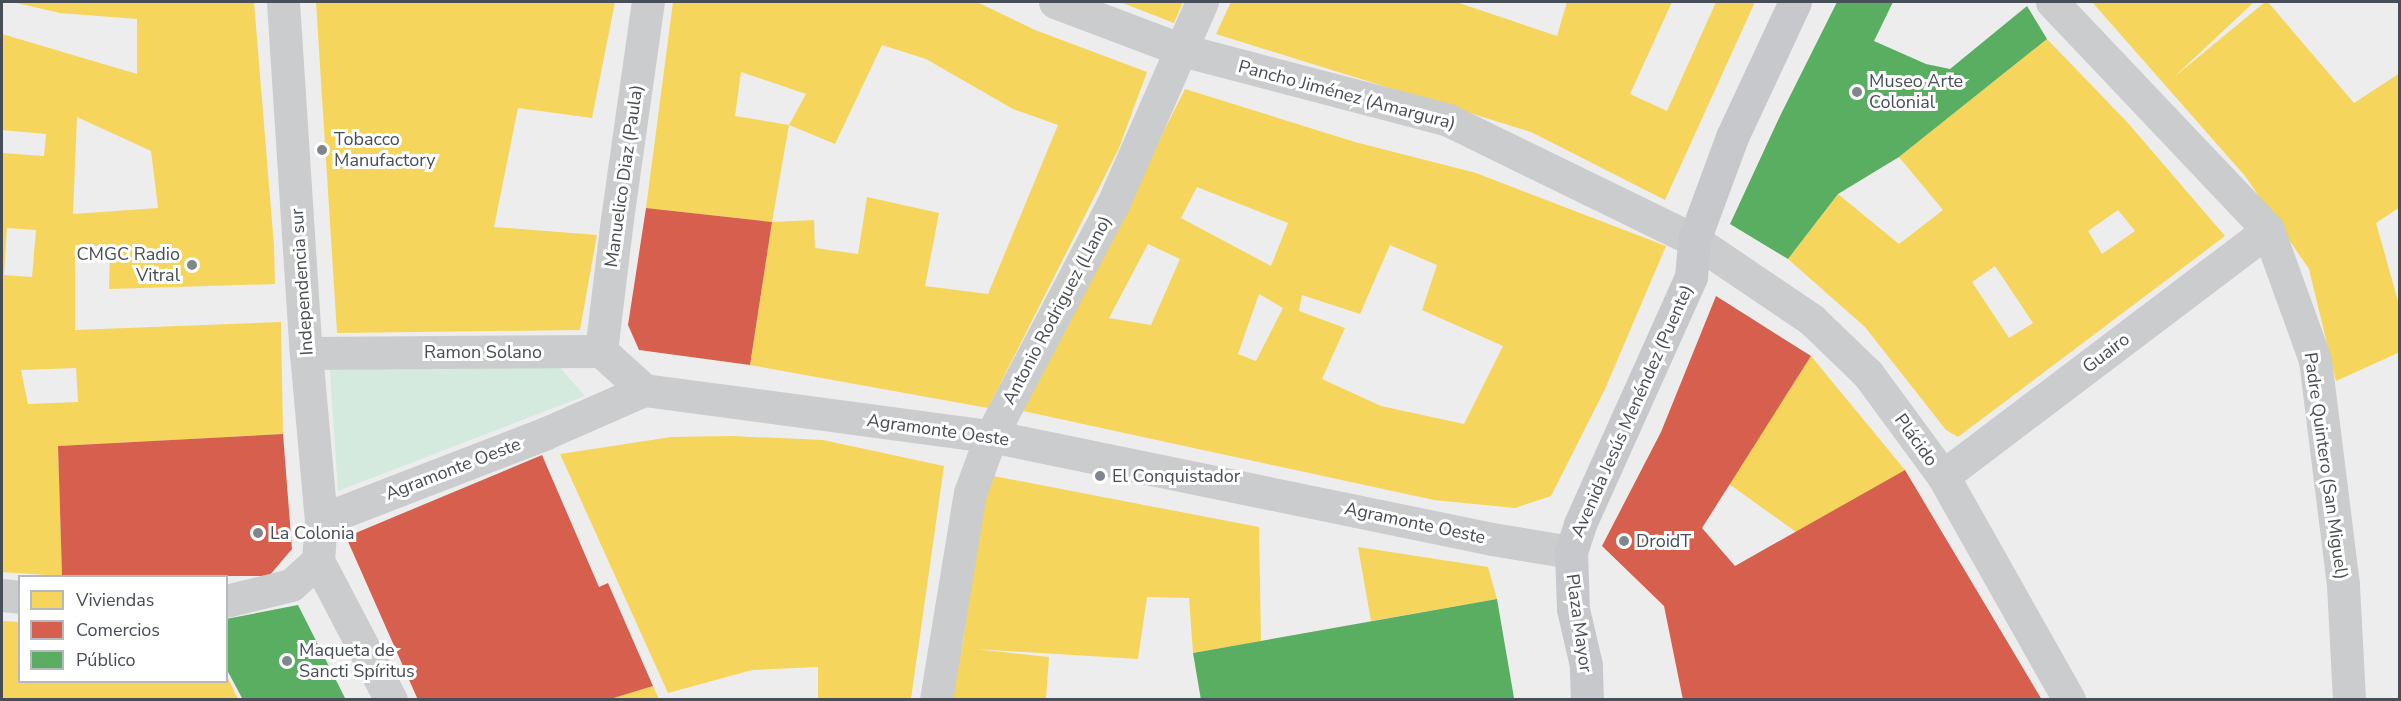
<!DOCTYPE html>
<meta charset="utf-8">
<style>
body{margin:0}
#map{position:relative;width:2401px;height:701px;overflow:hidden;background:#eeeded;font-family:"Nunito Sans",sans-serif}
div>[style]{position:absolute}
.green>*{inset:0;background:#d4eade}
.homes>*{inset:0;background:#f6d55c}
.shops>*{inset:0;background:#d6604d}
.public>*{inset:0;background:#5aae61}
.minor>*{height:33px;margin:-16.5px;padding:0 16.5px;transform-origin:16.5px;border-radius:16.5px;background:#caccce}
.major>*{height:33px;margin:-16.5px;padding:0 16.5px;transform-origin:16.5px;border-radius:16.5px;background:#c6c8cb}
.dots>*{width:16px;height:16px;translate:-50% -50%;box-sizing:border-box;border:3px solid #fff;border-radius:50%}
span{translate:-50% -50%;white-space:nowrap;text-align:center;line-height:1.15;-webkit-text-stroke:6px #fff;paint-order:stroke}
.poi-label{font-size:18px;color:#474e57}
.left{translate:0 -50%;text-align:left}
.right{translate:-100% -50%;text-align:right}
.street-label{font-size:18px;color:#474e57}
.frame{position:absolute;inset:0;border:3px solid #474e57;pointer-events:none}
.legend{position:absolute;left:18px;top:575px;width:210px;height:108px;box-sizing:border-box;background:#fff;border:2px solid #b5b8bc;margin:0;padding:8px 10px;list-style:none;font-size:18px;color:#474e57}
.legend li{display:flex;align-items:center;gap:12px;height:30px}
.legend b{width:30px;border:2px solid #b5b8bc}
</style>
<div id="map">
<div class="green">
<div style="clip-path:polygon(329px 357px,555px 362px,585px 396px,338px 491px)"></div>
</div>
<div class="homes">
<div style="clip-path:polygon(evenodd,12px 2px,254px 2px,274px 246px,275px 284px,109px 289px,110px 246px,75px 245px,75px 330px,281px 322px,283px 434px,58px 446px,62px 576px,2px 572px,2px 153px,44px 156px,46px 134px,2px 130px,2px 34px,137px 74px,137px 19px,60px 13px,12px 2px,77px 117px,151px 151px,158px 208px,73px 214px,77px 117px,12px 2px,7px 228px,36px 230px,32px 277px,4px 275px,7px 228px,12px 2px,76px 368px,78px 402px,28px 404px,21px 370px,76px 368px)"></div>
<div style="clip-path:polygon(316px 2px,615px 2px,592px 118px,518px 108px,494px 227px,597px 235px,580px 330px,337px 333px)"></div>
<div style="clip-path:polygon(evenodd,673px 2px,977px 2px,1035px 30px,1147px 72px,1119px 148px,988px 408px,750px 365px,772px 222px,814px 220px,815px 248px,858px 254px,867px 197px,939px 213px,925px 286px,988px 294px,1058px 125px,1013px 109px,926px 59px,882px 45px,835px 144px,789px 125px,772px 222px,646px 208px,673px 2px,741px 72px,806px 94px,789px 125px,735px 116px,741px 72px)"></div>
<div style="clip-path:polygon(1120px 2px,1183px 2px,1174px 23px)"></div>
<div style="clip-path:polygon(1231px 2px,1456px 2px,1557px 36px,1567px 2px,1672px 2px,1630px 94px,1667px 111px,1716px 2px,1755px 2px,1665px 200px,1531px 132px,1216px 34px)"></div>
<div style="clip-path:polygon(2092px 2px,2254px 2px,2173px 78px,2265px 2px,2268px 2px,2354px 103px,2400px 73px,2400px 207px,2376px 223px,2400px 308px,2400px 352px,2336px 381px,2309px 269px,2245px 176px)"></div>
<div style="clip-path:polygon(evenodd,2047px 39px,2128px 123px,2225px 236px,1958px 437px,1946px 430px,1865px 327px,1788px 259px,1838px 194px,1899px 244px,1943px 210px,1899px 157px,2047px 39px,2118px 210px,2135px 231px,2102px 254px,2088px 231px,2118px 210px,2047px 39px,1995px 266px,2033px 323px,2009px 338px,1972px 282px,1995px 266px)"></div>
<div style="clip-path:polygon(evenodd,1185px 89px,1355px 142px,1476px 173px,1666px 246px,1605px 389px,1551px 496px,1515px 508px,1434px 500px,1023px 411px,1185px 89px,1197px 187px,1288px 223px,1271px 266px,1181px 218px,1197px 187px,1185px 89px,1148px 244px,1180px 259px,1151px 325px,1109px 318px,1148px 244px,1185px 89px,1390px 245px,1437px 265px,1422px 310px,1503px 346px,1464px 424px,1381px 406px,1322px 379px,1345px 328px,1299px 311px,1302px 295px,1360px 314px,1390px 245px,1185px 89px,1259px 294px,1283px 308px,1256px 361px,1238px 354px,1259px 294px)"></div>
<div style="clip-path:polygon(1811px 356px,1905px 470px,1796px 532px,1729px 484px)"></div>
<div style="clip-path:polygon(732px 436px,823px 440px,944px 466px,911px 699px,818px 699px,818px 667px,752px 670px,668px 693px,560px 454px,671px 437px)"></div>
<div style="clip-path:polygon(988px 475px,1259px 527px,1261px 641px,1193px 653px,1189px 598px,1147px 597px,1138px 659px,975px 649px,1049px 657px,1046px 699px,950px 699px,962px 648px)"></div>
<div style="clip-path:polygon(1358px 547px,1488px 567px,1497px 599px,1371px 621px)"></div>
<div style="clip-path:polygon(2px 621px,20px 622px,20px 682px,226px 682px,226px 674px,238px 699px,2px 699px)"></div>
<div style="clip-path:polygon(653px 686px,659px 699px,609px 699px)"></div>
</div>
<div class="shops">
<div style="clip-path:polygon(646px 208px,772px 222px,750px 365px,639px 350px,628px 325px)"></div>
<div style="clip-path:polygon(1716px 296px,1811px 356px,1702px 528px,1735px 566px,1905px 470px,2042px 700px,1683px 700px,1664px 606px,1602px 546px,1661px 432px)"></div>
<div style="clip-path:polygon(283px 434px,292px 549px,269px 576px,62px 576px,58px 446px)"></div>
<div style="clip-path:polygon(542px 455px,599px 587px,608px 583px,653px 686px,607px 700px,418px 700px,346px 537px)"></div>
</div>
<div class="public">
<div style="clip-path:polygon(1837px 2px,1893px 2px,1874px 41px,1926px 64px,1950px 69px,2027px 6px,2047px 39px,1899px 157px,1838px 194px,1788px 259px,1730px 224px,1780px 116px)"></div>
<div style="clip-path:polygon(1497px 599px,1514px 698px,1201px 700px,1193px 653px)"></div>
<div style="clip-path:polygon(298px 605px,346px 700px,243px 700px,226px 668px,226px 619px)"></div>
</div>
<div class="minor">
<div style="left:283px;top:2px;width:352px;rotate:86.3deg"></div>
<div style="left:306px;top:353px;width:168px;rotate:84.9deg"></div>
<div style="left:321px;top:520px;width:41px;rotate:94.2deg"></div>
<div style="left:1055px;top:2px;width:136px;rotate:20.7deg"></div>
<div style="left:1182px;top:50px;width:275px;rotate:14.7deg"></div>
<div style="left:1448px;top:120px;width:274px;rotate:26deg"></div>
<div style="left:1694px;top:240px;width:143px;rotate:34.1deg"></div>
<div style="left:1812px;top:320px;width:78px;rotate:44deg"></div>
<div style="left:1868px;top:374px;width:127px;rotate:53.7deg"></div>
<div style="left:1943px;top:476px;width:257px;rotate:60.6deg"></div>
<div style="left:2052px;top:2px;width:314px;rotate:46.5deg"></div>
<div style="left:2268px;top:230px;width:138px;rotate:70.1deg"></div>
<div style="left:2315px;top:360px;width:227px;rotate:82.9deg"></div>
<div style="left:2343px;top:585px;width:115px;rotate:87deg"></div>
<div style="left:601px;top:351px;width:133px;rotate:-83.1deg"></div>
<div style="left:617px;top:219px;width:219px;rotate:-81.9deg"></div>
<div style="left:306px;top:353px;width:295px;rotate:-0.4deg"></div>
<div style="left:601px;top:351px;width:58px;rotate:42.2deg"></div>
<div style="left:1943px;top:476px;width:408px;rotate:-37.1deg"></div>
<div style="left:321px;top:520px;width:241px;rotate:-21.1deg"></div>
<div style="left:546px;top:433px;width:107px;rotate:-23.7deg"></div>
<div style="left:644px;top:390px;width:350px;rotate:7.6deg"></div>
<div style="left:991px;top:436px;width:511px;rotate:11.62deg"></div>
<div style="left:1492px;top:539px;width:80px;rotate:9.3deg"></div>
<div style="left:318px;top:561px;width:157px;rotate:62.3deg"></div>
<div style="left:2px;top:595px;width:18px;rotate:6deg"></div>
<div style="left:226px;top:601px;width:67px;rotate:-13.8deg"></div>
<div style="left:291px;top:585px;width:36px;rotate:-42deg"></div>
<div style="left:936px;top:700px;width:210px;rotate:-80.7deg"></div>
<div style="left:970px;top:493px;width:61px;rotate:-69.8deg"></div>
<div style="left:991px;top:436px;width:260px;rotate:-62.3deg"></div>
<div style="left:1112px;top:206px;width:223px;rotate:-66.2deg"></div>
</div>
<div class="major">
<div style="left:1587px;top:700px;width:35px;rotate:-92deg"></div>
<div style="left:1586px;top:665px;width:57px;rotate:-103.1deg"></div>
<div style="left:1573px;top:609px;width:57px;rotate:-92deg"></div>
<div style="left:1571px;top:552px;width:29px;rotate:-72deg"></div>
<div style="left:1580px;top:524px;width:271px;rotate:-65.8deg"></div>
<div style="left:1691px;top:277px;width:37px;rotate:-85deg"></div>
<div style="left:1694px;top:240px;width:110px;rotate:-69.7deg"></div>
<div style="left:1732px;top:137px;width:149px;rotate:-65deg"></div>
</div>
<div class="dots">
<div style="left:1857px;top:92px;background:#81868c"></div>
<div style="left:322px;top:150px;background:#81868c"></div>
<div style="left:192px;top:265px;background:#81868c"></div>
<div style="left:1100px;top:476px;background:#81868c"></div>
<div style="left:258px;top:533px;background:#81868c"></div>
<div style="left:1624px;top:541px;background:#81868c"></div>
<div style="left:287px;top:661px;background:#81868c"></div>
</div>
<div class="poi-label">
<span class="left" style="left:1869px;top:92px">Museo Arte<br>Colonial</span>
<span class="left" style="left:334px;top:150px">Tobacco<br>Manufactory</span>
<span class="right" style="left:180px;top:265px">CMGC Radio<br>Vitral</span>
<span class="left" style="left:1112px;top:476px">El Conquistador</span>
<span class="left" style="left:270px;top:533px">La Colonia</span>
<span class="left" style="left:1636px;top:541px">DroidT</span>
<span class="left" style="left:299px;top:661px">Maqueta de<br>Sancti Spíritus</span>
</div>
<div class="street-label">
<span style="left:1347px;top:95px;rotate:15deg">Pancho Jiménez (Amargura)</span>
<span style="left:624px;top:176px;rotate:-82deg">Manuelico Diaz (Paula)</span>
<span style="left:302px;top:282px;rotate:-94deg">Independencia sur</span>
<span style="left:1057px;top:310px;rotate:-62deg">Antonio Rodriguez (Llano)</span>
<span style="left:483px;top:352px">Ramon Solano</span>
<span style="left:2106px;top:353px;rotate:-37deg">Guairo</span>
<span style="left:1632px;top:411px;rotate:-66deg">Avenida Jesús Menéndez (Puente)</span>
<span style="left:938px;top:430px;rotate:8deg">Agramonte Oeste</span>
<span style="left:1916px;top:440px;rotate:54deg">Plácido</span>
<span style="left:2326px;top:466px;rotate:82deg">Padre Quintero (San Miguel)</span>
<span style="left:453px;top:469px;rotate:-21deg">Agramonte Oeste</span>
<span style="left:1415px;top:523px;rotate:12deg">Agramonte Oeste</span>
<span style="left:1579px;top:623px;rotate:82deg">Plaza Mayor</span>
</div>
<div class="frame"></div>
<ul class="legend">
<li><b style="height:16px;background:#f6d55c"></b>Viviendas</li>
<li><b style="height:16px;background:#d6604d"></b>Comercios</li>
<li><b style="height:16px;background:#5aae61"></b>Público</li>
</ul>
</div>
